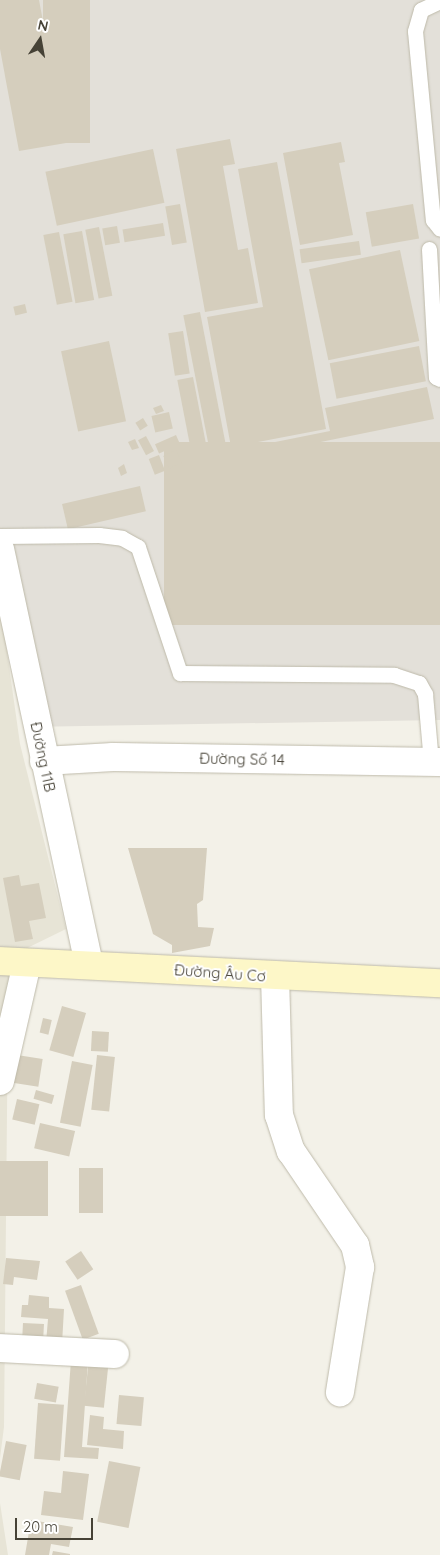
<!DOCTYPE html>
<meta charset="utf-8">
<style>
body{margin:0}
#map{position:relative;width:440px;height:1555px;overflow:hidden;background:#f3f1e8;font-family:Quicksand,sans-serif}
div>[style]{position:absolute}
.residential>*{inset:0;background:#e7e4d6}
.industrial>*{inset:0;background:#e3e0d9}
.building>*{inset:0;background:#d5cebd;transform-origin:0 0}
.roads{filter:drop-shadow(0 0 1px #bebaaa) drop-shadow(0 0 1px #bebaaa)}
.lane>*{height:15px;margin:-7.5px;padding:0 7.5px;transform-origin:7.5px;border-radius:7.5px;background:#fff}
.street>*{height:28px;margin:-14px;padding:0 14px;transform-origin:14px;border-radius:14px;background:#fff}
.secondary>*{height:28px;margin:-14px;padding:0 14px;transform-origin:14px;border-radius:14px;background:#fdf7c8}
span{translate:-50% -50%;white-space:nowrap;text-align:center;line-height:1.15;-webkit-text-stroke:4px #fff;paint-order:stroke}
.street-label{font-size:15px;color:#464236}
.north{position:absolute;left:15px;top:15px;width:50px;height:50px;-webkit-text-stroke:4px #fff;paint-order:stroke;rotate:12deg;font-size:14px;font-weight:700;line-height:20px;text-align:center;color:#464236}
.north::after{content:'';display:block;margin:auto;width:18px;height:22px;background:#464236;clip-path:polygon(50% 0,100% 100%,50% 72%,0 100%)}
.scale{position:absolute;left:15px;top:1518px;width:78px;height:22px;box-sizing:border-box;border:2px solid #464236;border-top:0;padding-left:6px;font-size:15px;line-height:18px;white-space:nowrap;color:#464236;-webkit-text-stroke:4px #fff;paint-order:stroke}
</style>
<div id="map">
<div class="residential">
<div style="clip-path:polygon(0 602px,20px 744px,66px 929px,19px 952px,8px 1009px,4px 1427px,0 1458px)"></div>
<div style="clip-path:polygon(0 1503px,8px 1555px,0 1555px)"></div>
</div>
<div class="industrial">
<div style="clip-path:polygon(0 0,440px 0,440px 720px,27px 727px,0 613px)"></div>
</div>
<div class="building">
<div style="clip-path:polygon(0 0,39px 0,66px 143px,19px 151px,0 49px)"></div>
<div style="left:43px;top:0;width:47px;height:143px"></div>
<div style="clip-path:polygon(230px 139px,235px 164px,223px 166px,238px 250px,248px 248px,258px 303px,205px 312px,176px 149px)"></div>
<div style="clip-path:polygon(341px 142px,345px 162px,339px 163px,353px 235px,300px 245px,283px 153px)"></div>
<div style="left:153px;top:149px;width:55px;height:110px;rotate:78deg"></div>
<div style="clip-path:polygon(277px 162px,326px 429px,231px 447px,207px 317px,263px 307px,238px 169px)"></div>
<div style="left:180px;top:204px;width:39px;height:15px;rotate:80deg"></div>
<div style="left:413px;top:204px;width:35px;height:48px;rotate:80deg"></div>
<div style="left:163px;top:223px;width:13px;height:41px;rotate:81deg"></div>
<div style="left:117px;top:226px;width:17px;height:15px;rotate:80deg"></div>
<div style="left:99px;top:227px;width:70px;height:14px;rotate:79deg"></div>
<div style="left:82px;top:231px;width:70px;height:19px;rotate:80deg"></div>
<div style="left:59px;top:232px;width:71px;height:16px;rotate:79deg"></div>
<div style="left:359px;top:241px;width:14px;height:60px;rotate:82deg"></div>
<div style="left:400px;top:250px;width:93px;height:93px;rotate:78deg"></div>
<div style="left:25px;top:304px;width:9px;height:12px;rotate:77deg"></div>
<div style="left:200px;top:312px;width:136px;height:17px;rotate:79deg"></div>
<div style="left:183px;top:331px;width:43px;height:15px;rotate:81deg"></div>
<div style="left:109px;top:341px;width:82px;height:49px;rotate:78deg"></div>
<div style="left:419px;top:346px;width:36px;height:91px;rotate:79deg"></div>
<div style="left:193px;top:377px;width:70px;height:16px;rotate:79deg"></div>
<div style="clip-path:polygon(427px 387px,434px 419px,232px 460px,230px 451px,330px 431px,325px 408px)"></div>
<div style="clip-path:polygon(161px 405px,164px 411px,156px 414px,153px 408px)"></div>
<div style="left:169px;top:412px;width:17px;height:18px;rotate:77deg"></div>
<div style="left:143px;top:418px;width:9px;height:9px;rotate:58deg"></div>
<div style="left:176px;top:435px;width:10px;height:23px;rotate:66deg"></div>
<div style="left:146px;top:436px;width:17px;height:9px;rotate:62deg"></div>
<div style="clip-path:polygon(135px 439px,139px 448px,132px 450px,128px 442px)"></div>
<div style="left:440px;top:442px;width:183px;height:276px;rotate:90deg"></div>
<div style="left:176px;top:450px;width:14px;height:14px;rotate:65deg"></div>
<div style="left:159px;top:455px;width:17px;height:11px;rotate:69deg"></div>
<div style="clip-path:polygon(124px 464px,127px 473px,121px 476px,118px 468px)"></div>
<div style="left:140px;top:486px;width:26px;height:80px;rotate:77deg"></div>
<div style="clip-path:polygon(128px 848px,207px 848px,203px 900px,197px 904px,198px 927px,214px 928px,210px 946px,172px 953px,172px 945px,153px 934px)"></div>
<div style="clip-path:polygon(19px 875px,21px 886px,39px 883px,46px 918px,29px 921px,33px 939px,15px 942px,3px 878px)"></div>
<div style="left:62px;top:1006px;width:25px;height:46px;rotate:16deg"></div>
<div style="left:43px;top:1018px;width:9px;height:15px;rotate:13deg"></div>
<div style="left:92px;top:1031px;width:17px;height:20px;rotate:3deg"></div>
<div style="left:17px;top:1055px;width:26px;height:28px;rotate:9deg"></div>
<div style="left:97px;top:1055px;width:18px;height:55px;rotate:6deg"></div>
<div style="left:72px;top:1061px;width:21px;height:63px;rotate:11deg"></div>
<div style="left:36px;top:1090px;width:19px;height:9px;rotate:16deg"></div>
<div style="left:17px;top:1099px;width:23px;height:21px;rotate:13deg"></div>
<div style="left:40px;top:1123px;width:36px;height:26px;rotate:13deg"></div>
<div style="left:0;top:1161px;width:48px;height:55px"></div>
<div style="left:79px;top:1168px;width:24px;height:45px"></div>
<div style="left:81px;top:1251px;width:22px;height:19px;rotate:56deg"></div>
<div style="clip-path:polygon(6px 1258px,40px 1261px,37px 1280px,14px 1277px,13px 1285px,3px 1284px)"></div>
<div style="left:81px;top:1285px;width:52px;height:17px;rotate:70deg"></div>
<div style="clip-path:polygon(29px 1295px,49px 1297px,49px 1308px,64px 1309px,62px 1344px,46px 1343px,48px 1319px,21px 1317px,22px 1305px,28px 1305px)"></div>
<div style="left:23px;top:1323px;width:21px;height:20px;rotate:3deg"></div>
<div style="left:89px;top:1358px;width:20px;height:48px;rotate:6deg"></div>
<div style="clip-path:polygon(71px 1360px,88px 1361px,82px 1447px,99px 1448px,98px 1459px,64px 1457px)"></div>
<div style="left:37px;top:1383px;width:22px;height:16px;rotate:10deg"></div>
<div style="left:119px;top:1395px;width:25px;height:29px;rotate:5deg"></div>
<div style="left:38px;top:1403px;width:26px;height:56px;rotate:4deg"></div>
<div style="clip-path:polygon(90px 1415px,104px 1417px,103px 1429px,124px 1431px,123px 1449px,87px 1445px)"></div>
<div style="left:6px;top:1441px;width:21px;height:36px;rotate:11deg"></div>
<div style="left:109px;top:1461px;width:32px;height:62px;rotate:11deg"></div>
<div style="clip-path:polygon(63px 1471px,89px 1474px,83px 1520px,41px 1515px,44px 1491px,61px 1493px)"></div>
<div style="clip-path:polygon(31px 1520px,73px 1527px,69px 1547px,51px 1544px,49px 1555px,25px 1555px)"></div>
<div style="clip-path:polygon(53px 1551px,70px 1554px,70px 1555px,52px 1555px)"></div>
</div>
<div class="roads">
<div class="lane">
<div style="left:440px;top:1px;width:21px;rotate:155deg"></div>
<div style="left:421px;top:10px;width:22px;rotate:106deg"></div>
<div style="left:415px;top:31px;width:190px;rotate:84.6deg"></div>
<div style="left:433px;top:220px;width:11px;rotate:52deg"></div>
<div style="left:429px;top:249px;width:128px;rotate:86.9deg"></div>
<div style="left:436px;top:377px;width:4px;rotate:27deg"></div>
<div style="left:0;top:536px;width:99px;rotate:-0.6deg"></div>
<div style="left:99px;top:535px;width:23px;rotate:7deg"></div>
<div style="left:122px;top:538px;width:18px;rotate:29deg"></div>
<div style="left:138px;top:547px;width:133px;rotate:71.6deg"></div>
<div style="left:180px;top:673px;width:214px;rotate:0.5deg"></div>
<div style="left:394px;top:675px;width:26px;rotate:18deg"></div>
<div style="left:419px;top:683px;width:13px;rotate:61deg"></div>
<div style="left:425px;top:694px;width:68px;rotate:85deg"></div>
</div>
<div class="street">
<div style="left:0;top:549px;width:425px;rotate:77.9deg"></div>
<div style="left:44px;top:761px;width:69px;rotate:-3.3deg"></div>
<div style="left:113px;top:757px;width:327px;rotate:0.9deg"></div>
<div style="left:275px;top:976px;width:139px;rotate:88.4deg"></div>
<div style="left:279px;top:1115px;width:38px;rotate:72deg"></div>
<div style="left:291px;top:1151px;width:114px;rotate:55.8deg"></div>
<div style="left:355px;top:1245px;width:23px;rotate:77deg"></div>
<div style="left:360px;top:1267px;width:127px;rotate:99.1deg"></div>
<div style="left:0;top:1081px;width:121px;rotate:-77.1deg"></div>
<div style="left:0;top:1348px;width:115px;rotate:3deg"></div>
</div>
<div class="secondary">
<div style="left:0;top:961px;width:441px;rotate:2.9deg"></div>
</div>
</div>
<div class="street-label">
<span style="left:43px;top:757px;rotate:78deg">Đường 11B</span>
<span style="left:242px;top:759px;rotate:1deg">Đường Số 14</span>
<span style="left:220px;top:973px;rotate:4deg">Đường Âu Cơ</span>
</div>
<div class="north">N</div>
<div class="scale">20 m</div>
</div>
